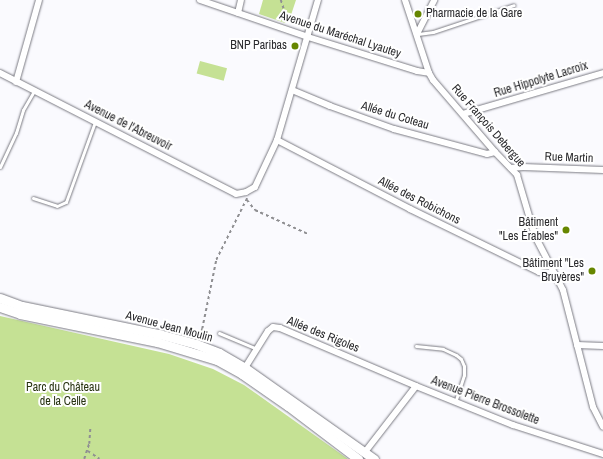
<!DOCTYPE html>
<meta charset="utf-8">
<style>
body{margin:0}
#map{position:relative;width:603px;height:459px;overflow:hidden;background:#fafafe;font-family:"Archivo Narrow",sans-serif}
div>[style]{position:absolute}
.green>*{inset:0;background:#c5e194;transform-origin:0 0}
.path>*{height:1.5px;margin-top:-0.75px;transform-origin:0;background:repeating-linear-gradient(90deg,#8f8f92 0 3px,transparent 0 6px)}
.roads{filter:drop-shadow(0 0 1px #7b7b83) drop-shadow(0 0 1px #7b7b83)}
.lane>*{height:3px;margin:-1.5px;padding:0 1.5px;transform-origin:1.5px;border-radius:1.5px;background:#fff}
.street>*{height:6px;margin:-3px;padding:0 3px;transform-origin:3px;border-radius:3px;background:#fff}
.secondary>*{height:9px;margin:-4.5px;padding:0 4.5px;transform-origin:4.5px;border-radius:4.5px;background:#fff}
.dots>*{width:11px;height:11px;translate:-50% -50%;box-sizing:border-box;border:2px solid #fff;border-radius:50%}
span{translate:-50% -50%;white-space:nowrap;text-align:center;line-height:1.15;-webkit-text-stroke:4px #fff;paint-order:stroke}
.poi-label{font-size:12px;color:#2a2a2d}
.left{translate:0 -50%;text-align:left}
.right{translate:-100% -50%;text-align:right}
.street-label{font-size:12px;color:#2a2a2d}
.park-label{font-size:12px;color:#283311}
</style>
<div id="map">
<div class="green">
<div style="clip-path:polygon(263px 0,296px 0,289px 21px,285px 23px,259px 14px)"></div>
<div style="left:200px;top:61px;width:28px;height:13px;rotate:15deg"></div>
<div style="clip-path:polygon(0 316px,169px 354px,213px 369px,244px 385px,348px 459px,0 459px)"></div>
</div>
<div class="path">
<div style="left:281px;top:0;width:19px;rotate:72deg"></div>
<div style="left:287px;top:18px;width:5px;rotate:112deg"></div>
<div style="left:247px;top:200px;width:13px;rotate:51deg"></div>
<div style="left:255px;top:210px;width:58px;rotate:24.4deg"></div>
<div style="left:199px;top:337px;width:9px;rotate:-69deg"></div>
<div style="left:202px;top:329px;width:70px;rotate:-78.5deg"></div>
<div style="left:216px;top:260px;width:69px;rotate:-63.4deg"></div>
<div style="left:88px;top:451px;width:14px;rotate:34deg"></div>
<div style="left:84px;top:459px;width:16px;rotate:-72deg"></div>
<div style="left:89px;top:444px;width:16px;rotate:-86deg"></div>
</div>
<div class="roads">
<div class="lane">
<div style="left:418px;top:34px;width:15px;rotate:-8deg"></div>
<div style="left:433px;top:32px;width:85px;rotate:-18.4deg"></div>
<div style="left:0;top:167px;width:38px;rotate:-65deg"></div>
<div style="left:16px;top:133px;width:24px;rotate:-73deg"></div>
<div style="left:23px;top:110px;width:22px;rotate:-60deg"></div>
<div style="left:33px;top:198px;width:25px;rotate:18deg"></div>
<div style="left:57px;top:206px;width:10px;rotate:-24deg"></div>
<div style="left:66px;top:202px;width:85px;rotate:-70.1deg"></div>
<div style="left:219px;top:333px;width:41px;rotate:22.8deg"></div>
<div style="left:416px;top:346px;width:27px;rotate:6deg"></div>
<div style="left:443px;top:349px;width:14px;rotate:25deg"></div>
<div style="left:456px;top:355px;width:6px;rotate:39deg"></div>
<div style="left:461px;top:359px;width:8px;rotate:67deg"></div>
<div style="left:464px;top:366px;width:9px;rotate:90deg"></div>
<div style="left:464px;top:375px;width:28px;rotate:108deg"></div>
</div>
<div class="street">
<div style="left:200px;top:0;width:114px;rotate:18.9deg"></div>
<div style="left:308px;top:37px;width:114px;rotate:17.3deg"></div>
<div style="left:417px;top:71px;width:12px;rotate:9deg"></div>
<div style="left:405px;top:0;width:77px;rotate:71.8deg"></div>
<div style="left:429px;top:73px;width:8px;rotate:60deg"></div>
<div style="left:433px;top:80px;width:95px;rotate:49.3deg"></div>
<div style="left:495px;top:152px;width:32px;rotate:46deg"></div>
<div style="left:517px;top:175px;width:64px;rotate:73.6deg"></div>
<div style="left:535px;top:236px;width:61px;rotate:62.6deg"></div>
<div style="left:563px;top:290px;width:121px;rotate:75.6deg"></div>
<div style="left:593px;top:407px;width:22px;rotate:63deg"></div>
<div style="left:238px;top:13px;width:13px;rotate:-77deg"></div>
<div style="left:417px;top:34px;width:38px;rotate:-63deg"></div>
<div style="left:0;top:73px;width:265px;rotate:27.1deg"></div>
<div style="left:236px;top:194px;width:10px;rotate:-11deg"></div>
<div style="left:246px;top:192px;width:10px;rotate:-29deg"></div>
<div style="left:255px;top:187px;width:52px;rotate:-64.9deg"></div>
<div style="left:277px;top:140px;width:146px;rotate:-73.7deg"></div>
<div style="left:16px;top:82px;width:85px;rotate:-74.3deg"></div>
<div style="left:292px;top:90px;width:41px;rotate:22.8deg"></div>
<div style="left:330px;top:106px;width:68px;rotate:19.8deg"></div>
<div style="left:394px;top:129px;width:96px;rotate:15deg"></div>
<div style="left:487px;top:154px;width:8px;rotate:-14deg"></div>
<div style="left:463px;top:114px;width:146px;rotate:-16.3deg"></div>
<div style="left:277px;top:140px;width:150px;rotate:27.4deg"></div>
<div style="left:410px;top:209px;width:144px;rotate:26deg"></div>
<div style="left:539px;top:272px;width:15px;rotate:4deg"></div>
<div style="left:511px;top:168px;width:12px;rotate:-5deg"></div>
<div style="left:523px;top:167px;width:80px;rotate:2.1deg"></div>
<div style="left:577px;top:345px;width:26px;rotate:2deg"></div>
<div style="left:243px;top:371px;width:47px;rotate:-58deg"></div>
<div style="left:268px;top:331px;width:6px;rotate:-39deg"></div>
<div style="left:273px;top:327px;width:7px;rotate:8deg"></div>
<div style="left:280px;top:328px;width:148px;rotate:23.1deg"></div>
<div style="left:365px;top:452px;width:83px;rotate:-52.3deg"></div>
<div style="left:416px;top:386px;width:105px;rotate:21.9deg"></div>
<div style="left:513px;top:425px;width:95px;rotate:17.9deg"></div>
</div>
<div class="secondary">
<div style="left:0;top:298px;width:23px;rotate:20deg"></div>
<div style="left:22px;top:306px;width:140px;rotate:11.6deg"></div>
<div style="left:159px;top:334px;width:38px;rotate:15deg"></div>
<div style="left:196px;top:344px;width:25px;rotate:21deg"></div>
<div style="left:219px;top:353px;width:30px;rotate:30deg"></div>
<div style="left:245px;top:368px;width:158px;rotate:35.2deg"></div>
<div style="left:0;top:307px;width:21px;rotate:19deg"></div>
<div style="left:20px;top:314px;width:140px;rotate:11.6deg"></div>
<div style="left:157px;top:342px;width:63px;rotate:16.7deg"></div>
<div style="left:217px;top:360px;width:29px;rotate:29deg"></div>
<div style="left:242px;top:374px;width:56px;rotate:34.8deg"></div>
<div style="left:288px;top:406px;width:88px;rotate:37.1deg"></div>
</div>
</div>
<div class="dots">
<div style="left:418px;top:14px;background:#668600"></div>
<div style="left:295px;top:46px;background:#668600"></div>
<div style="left:566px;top:230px;background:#668600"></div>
<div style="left:592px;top:271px;background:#668600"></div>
</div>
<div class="poi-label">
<span class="left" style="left:426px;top:14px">Pharmacie de la Gare</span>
<span class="right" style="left:287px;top:46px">BNP Paribas</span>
<span class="right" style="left:558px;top:230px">Bâtiment<br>"Les Érables"</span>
<span class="right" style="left:584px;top:271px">Bâtiment "Les<br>Bruyères"</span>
</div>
<div class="street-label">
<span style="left:340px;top:35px;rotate:18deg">Avenue du Maréchal Lyautey</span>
<span style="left:541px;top:80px;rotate:-17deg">Rue Hippolyte Lacroix</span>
<span style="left:395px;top:116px;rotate:17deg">Allée du Coteau</span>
<span style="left:128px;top:126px;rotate:27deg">Avenue de l'Abreuvoir</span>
<span style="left:488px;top:126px;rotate:49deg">Rue François Debergue</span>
<span style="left:569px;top:158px;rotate:2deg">Rue Martin</span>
<span style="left:419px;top:201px;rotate:27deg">Allée des Robichons</span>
<span style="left:169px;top:327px;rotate:15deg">Avenue Jean Moulin</span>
<span style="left:323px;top:335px;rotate:22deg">Allée des Rigoles</span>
<span style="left:485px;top:401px;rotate:21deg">Avenue Pierre Brossolette</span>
</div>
<div class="park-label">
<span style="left:63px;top:395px">Parc du Château<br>de la Celle</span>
</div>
</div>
